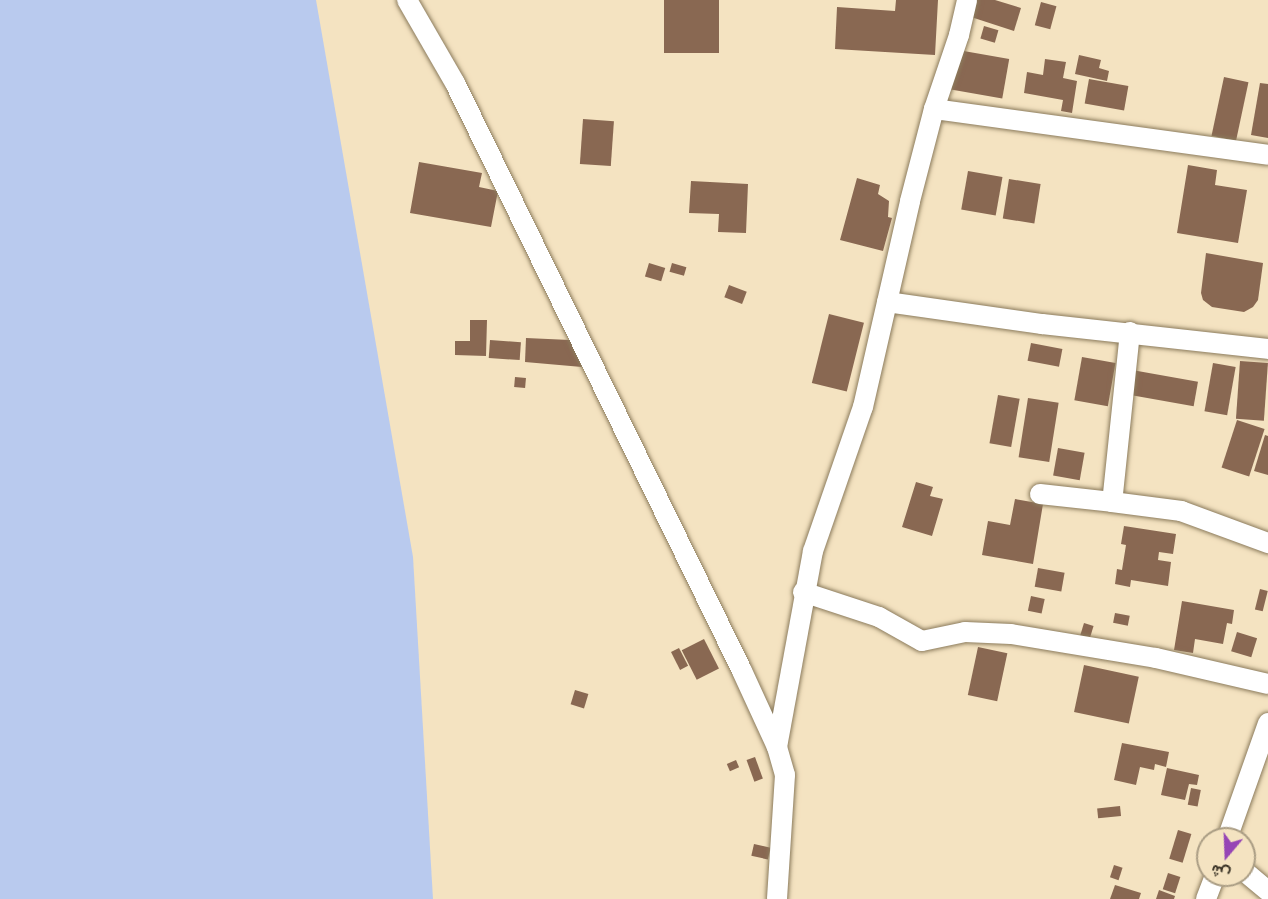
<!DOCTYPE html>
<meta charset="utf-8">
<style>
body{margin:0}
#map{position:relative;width:1268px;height:899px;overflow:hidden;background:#f4e3c1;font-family:"Varela Round",Vazirmatn,sans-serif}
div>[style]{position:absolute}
.water>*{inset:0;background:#b9caee}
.building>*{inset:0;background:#896852;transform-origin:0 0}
.roads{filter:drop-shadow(0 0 2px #8b7b5c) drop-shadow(0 0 2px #8b7b5c)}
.street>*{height:20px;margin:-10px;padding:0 10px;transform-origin:10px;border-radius:10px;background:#fff}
span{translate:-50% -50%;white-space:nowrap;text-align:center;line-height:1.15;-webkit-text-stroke:6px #f4e3c1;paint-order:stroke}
.north{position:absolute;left:1196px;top:827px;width:60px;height:60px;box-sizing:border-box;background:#f4e3c1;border:2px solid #aa9d84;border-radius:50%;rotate:199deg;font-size:16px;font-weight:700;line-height:24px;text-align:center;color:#3c3528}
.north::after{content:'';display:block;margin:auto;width:21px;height:27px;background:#9645b5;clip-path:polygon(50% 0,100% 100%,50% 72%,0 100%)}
</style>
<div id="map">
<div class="water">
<div style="clip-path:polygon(0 0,316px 0,413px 557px,433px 899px,0 899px)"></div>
</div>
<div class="building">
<div style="left:664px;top:0;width:55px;height:53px"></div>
<div style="clip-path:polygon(896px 0,938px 0,935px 55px,835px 49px,837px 7px,895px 11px)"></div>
<div style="clip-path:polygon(976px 0,995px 0,1021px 8px,1014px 31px,971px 17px)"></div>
<div style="left:1041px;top:2px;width:16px;height:24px;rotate:15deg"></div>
<div style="left:984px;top:26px;width:15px;height:13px;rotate:16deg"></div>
<div style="left:958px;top:50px;width:52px;height:40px;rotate:10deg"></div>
<div style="clip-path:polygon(1079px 55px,1101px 60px,1099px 68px,1109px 71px,1107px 81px,1075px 74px)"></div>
<div style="clip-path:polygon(1045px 59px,1066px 62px,1063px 78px,1077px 81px,1072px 113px,1061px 111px,1063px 100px,1024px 93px,1027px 72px,1043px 75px)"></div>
<div style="left:1224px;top:77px;width:25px;height:60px;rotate:12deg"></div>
<div style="left:1089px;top:79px;width:40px;height:25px;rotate:10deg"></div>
<div style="clip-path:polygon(1260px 83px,1268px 84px,1268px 138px,1251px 135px)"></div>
<div style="left:583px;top:119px;width:31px;height:45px;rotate:4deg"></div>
<div style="clip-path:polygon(419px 162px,482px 173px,479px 187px,498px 191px,491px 227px,410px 213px)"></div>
<div style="clip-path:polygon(1188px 165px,1217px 170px,1215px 185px,1247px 190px,1238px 243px,1177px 233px)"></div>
<div style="left:968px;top:171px;width:35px;height:39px;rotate:10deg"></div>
<div style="clip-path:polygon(857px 178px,880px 185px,878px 194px,889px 201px,888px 217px,892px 218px,883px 251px,840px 240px)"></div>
<div style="left:1009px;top:179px;width:32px;height:40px;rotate:9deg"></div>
<div style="clip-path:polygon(691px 181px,748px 184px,746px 233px,718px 232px,719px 214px,689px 213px)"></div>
<div style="clip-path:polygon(1206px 253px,1263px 263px,1258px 300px,1253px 307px,1244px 312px,1212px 307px,1203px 300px,1201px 293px)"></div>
<div style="left:649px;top:263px;width:17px;height:14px;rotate:17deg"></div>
<div style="left:672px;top:263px;width:15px;height:9px;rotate:16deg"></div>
<div style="left:729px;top:285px;width:19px;height:13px;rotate:21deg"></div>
<div style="left:829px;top:314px;width:36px;height:71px;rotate:14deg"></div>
<div style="clip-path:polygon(470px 320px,487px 320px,486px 356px,455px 355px,455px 341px,470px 341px)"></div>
<div style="clip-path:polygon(526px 338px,570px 340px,582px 367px,525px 362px)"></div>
<div style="left:490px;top:340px;width:31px;height:18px;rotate:4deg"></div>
<div style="left:1031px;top:343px;width:32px;height:18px;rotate:11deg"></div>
<div style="left:1082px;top:357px;width:34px;height:44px;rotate:10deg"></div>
<div style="left:1240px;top:361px;width:28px;height:58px;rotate:4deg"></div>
<div style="left:1213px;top:363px;width:23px;height:49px;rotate:10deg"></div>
<div style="left:1132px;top:370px;width:67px;height:25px;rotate:10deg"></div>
<div style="left:515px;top:377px;width:11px;height:10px;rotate:5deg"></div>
<div style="left:998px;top:395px;width:22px;height:49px;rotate:10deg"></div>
<div style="left:1028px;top:398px;width:31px;height:60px;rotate:9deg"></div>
<div style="left:1237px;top:420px;width:29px;height:50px;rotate:18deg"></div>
<div style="clip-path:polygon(1265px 435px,1268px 436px,1268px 475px,1254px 471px)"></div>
<div style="left:1058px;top:448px;width:27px;height:28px;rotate:10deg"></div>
<div style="clip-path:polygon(916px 482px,933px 487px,930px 496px,943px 499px,932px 536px,902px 527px)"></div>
<div style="clip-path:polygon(1015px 499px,1043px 504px,1033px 564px,982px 555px,988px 521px,1010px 525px)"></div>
<div style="clip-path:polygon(1124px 526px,1176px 534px,1173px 554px,1159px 552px,1158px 560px,1171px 562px,1168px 586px,1131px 580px,1130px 587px,1115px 584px,1117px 569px,1122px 570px,1126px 545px,1121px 544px)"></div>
<div style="left:1038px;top:568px;width:27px;height:19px;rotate:10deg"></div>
<div style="left:1260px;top:589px;width:8px;height:21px;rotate:14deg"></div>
<div style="left:1031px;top:596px;width:14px;height:15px;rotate:12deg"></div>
<div style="clip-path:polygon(1182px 601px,1234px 610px,1232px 624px,1227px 623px,1223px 644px,1195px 639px,1193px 653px,1174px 650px)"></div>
<div style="left:1115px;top:613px;width:15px;height:10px;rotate:11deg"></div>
<div style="left:1084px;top:623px;width:10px;height:17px;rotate:17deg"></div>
<div style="left:1237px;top:632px;width:21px;height:20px;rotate:17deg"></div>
<div style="left:704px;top:639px;width:33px;height:25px;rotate:63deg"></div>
<div style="left:978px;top:647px;width:30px;height:49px;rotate:12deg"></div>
<div style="left:679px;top:648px;width:20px;height:9px;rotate:63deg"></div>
<div style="left:1084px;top:665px;width:56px;height:48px;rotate:12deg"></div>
<div style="left:575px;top:690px;width:14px;height:15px;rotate:17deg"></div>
<div style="clip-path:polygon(1122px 743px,1169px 752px,1166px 767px,1155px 764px,1154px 770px,1140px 767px,1136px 785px,1114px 780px)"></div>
<div style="left:755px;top:757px;width:23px;height:9px;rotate:70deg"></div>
<div style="left:736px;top:760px;width:8px;height:10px;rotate:67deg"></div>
<div style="clip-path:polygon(1167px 768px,1199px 775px,1197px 785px,1189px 784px,1185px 800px,1161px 795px)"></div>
<div style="left:1191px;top:788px;width:10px;height:17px;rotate:11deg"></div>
<div style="left:1120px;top:806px;width:10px;height:23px;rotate:84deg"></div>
<div style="left:1178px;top:830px;width:14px;height:30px;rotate:17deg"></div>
<div style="left:754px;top:844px;width:17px;height:12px;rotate:13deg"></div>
<div style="left:1114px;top:865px;width:9px;height:13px;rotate:18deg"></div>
<div style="left:1168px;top:873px;width:13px;height:17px;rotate:18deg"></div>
<div style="clip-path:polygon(1115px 885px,1141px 893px,1139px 899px,1110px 899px)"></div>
<div style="clip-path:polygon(1159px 890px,1175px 896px,1174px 899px,1156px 899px)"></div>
</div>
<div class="roads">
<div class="street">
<div style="left:407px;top:0;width:96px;rotate:60deg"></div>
<div style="left:455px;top:83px;width:654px;rotate:63.98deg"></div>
<div style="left:742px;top:671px;width:84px;rotate:65.3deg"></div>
<div style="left:777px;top:747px;width:29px;rotate:74deg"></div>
<div style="left:785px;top:775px;width:124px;rotate:93.7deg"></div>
<div style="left:934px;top:109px;width:337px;rotate:7.8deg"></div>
<div style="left:887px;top:302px;width:157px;rotate:8.1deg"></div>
<div style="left:1042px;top:324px;width:227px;rotate:6.3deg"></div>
<div style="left:1130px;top:332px;width:171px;rotate:96deg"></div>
<div style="left:1112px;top:502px;width:70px;rotate:7.4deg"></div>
<div style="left:1181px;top:511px;width:93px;rotate:20.2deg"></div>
<div style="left:1040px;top:494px;width:72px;rotate:6.3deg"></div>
<div style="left:803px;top:592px;width:80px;rotate:18.2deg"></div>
<div style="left:879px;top:617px;width:49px;rotate:29.2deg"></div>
<div style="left:922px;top:641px;width:44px;rotate:-11.8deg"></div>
<div style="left:965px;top:632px;width:46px;rotate:2.5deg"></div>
<div style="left:1011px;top:634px;width:147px;rotate:9.4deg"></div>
<div style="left:1156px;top:658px;width:115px;rotate:13.1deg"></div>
<div style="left:777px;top:747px;width:199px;rotate:-79.6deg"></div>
<div style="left:813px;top:551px;width:152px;rotate:-70.9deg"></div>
<div style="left:863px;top:407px;width:211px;rotate:-77.1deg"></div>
<div style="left:910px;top:201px;width:95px;rotate:-75.4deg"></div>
<div style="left:934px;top:109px;width:78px;rotate:-71.3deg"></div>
<div style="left:959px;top:35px;width:36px;rotate:-77deg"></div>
<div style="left:1227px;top:839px;width:123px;rotate:-70.5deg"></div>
<div style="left:1244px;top:871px;width:31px;rotate:40deg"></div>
<div style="left:1206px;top:899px;width:26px;rotate:-69deg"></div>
</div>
</div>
<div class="north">ش</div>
</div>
